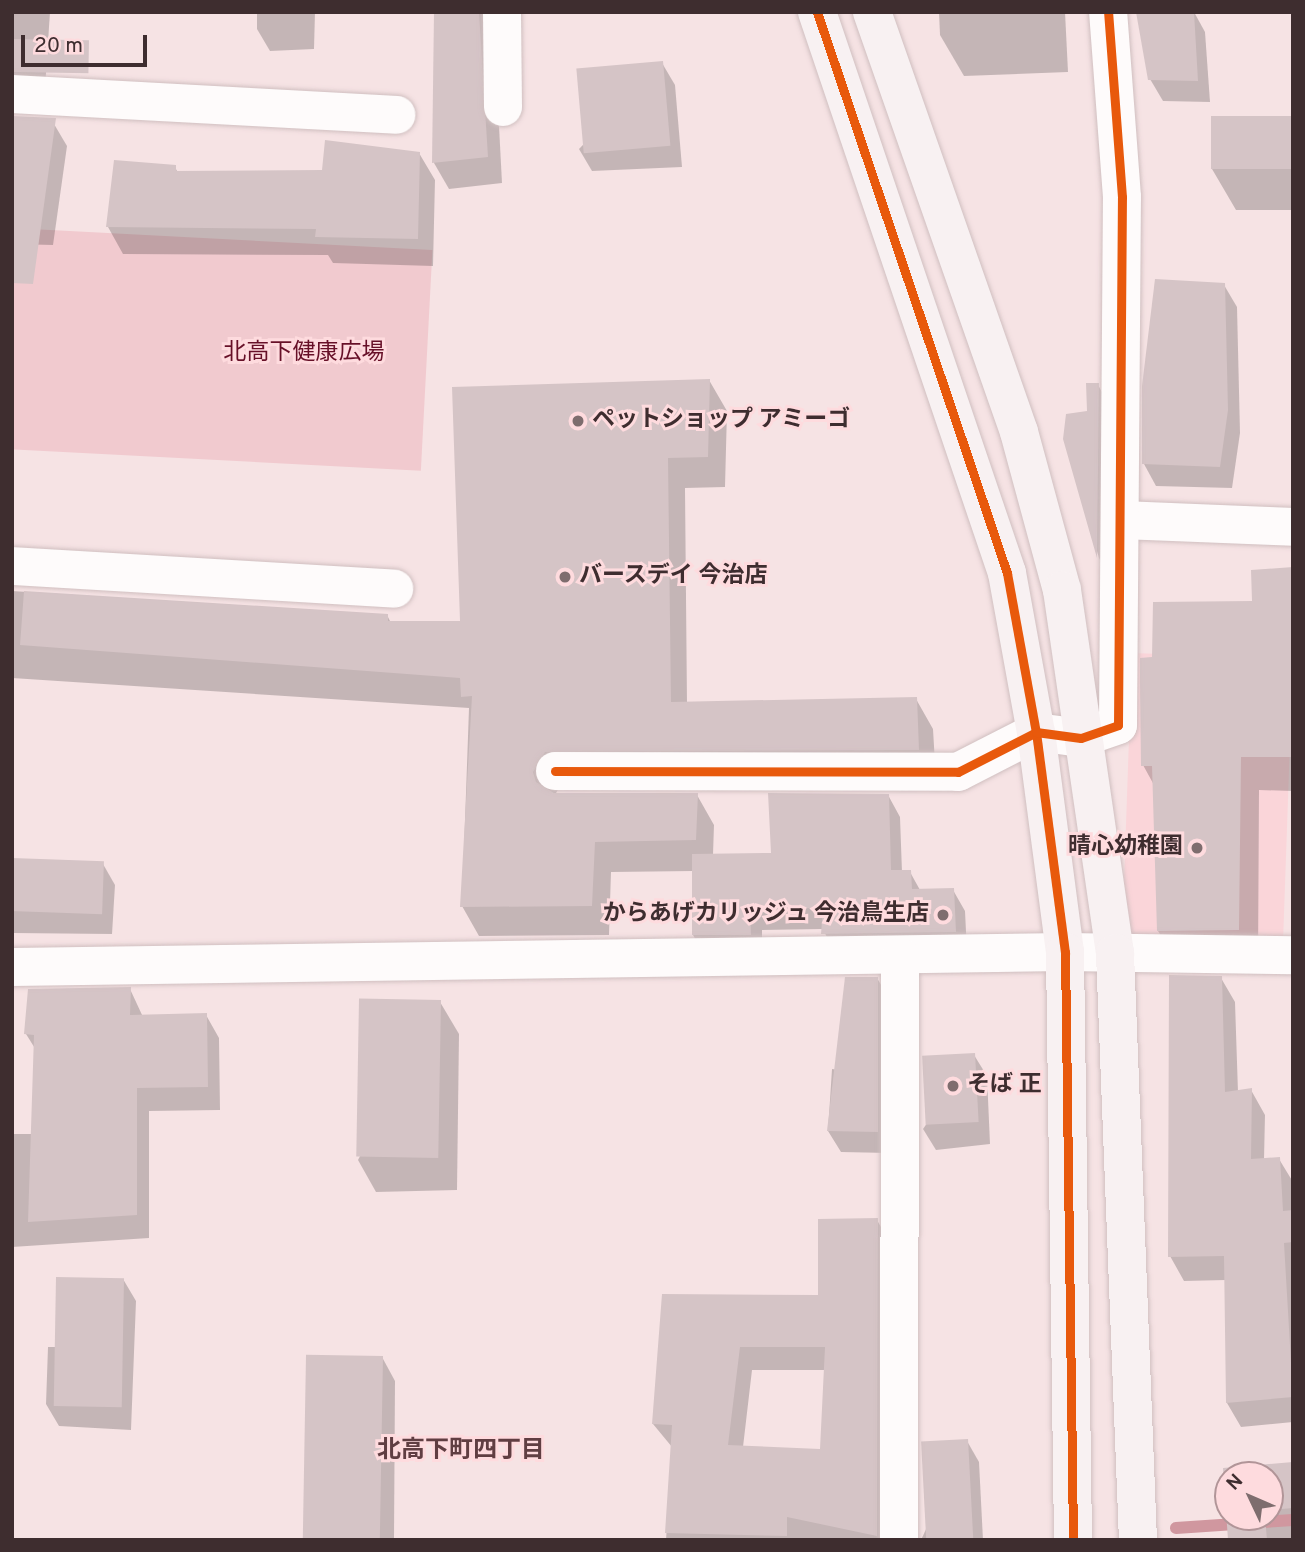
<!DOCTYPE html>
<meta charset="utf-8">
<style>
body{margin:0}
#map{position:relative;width:1305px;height:1552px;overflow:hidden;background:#f6e3e4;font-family:Overpass,"Noto Sans JP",sans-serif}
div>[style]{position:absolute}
.built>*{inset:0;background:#fad5d9;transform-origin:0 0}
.green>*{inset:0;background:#f1cacf;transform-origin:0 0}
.shadow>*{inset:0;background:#0003}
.stream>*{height:12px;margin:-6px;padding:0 6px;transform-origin:6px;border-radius:6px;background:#d0979f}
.building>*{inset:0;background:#d5c4c6;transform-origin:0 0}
.roads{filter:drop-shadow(0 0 2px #d0bfc0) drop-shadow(0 0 2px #d0bfc0)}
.street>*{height:38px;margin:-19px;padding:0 19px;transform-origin:19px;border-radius:19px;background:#fefbfb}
.secondary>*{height:38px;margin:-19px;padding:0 19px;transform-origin:19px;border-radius:19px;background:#f8f1f2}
.cycleway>*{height:9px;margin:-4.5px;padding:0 4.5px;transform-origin:4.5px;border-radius:4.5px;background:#e8590c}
.dots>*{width:19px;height:19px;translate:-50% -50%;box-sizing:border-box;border:4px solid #fedbde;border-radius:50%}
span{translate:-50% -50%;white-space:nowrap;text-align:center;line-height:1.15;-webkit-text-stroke:6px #fedbde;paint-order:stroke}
.park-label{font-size:23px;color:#671028}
.poi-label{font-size:23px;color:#3e2d2f;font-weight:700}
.left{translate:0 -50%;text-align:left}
.right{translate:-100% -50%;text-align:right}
.neighbourhood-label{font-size:24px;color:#603e42;font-weight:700}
.frame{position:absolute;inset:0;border:14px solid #3e2d2f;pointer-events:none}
.north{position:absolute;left:1214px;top:1461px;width:70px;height:70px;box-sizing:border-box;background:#fedbde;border:2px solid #b19598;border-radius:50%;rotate:314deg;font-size:19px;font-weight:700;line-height:28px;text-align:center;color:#3e2d2f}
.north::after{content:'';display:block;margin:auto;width:24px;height:32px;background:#7e6d6e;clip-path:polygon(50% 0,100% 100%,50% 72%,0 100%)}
.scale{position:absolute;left:21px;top:35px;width:126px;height:32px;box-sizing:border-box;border:4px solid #3e2d2f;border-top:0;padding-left:9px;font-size:21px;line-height:24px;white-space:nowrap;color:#3e2d2f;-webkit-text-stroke:5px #fedbde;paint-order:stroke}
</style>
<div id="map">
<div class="built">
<div style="left:1132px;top:653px;width:161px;height:283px;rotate:2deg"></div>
</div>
<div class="green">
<div style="left:12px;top:228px;width:421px;height:221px;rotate:3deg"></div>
</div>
<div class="shadow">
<div style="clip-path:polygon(12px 12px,50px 12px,45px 88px,12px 85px)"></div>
<div style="clip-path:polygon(257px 12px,315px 12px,314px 49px,270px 51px,257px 29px)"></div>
<div style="clip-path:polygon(435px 12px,493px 12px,502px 183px,449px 189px,434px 163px)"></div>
<div style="clip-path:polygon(939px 12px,1065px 12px,1068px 72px,964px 76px,940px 35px)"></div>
<div style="clip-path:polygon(1160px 12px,1194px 12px,1205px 32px,1210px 102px,1163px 101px,1150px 79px)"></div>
<div style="clip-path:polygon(662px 63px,675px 85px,682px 167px,592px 171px,579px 149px)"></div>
<div style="clip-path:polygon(1293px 118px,1293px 235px,1291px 210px,1236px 210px,1212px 169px)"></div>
<div style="clip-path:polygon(54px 124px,67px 146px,53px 245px,12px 244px)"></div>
<div style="clip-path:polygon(419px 153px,435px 180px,433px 266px,333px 263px,328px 255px,123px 254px,108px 227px,175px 167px,178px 173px,323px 172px)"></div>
<div style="clip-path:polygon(1224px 285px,1237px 307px,1240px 433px,1232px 488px,1156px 486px,1144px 464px)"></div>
<div style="clip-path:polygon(709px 380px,727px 411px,725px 487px,685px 488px,687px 703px,916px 699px,933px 729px,936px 780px,562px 782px,555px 795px,697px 795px,714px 825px,713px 855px,773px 855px,888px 795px,900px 817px,902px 872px,910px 872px,920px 890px,953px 890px,965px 911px,967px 952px,835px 954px,823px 929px,762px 930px,762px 955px,705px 956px,693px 935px,694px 871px,611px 872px,609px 935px,479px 936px,462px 906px,469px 708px,12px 678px,12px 591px,387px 615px,391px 623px,462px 623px)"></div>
<div style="clip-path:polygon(1098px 385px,1116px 417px,1115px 585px,1099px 558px,1065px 439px,1089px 413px)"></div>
<div style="clip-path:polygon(1293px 568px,1293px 791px,1259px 790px,1258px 964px,1178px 965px,1158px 931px,1154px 785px,1143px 765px,1154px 659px,1254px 603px)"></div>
<div style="clip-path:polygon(12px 861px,103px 864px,115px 885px,112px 934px,12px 933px)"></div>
<div style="clip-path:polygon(877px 978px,890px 1000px,889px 1153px,841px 1152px,828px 1131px,832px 1069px,839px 1070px)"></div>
<div style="clip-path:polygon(1221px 978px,1235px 1002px,1238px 1092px,1251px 1090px,1265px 1115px,1264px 1160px,1279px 1159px,1293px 1182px,1293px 1422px,1241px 1427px,1227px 1403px,1226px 1280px,1184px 1281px,1170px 1256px)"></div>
<div style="clip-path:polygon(130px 989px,143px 1017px,206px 1015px,219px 1038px,220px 1110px,149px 1111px,149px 1238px,12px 1247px,12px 1134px,34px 1134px,36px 1050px,26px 1034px)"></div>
<div style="clip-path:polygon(440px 1002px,459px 1034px,457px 1190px,376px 1192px,358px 1160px)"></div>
<div style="clip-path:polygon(974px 1055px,987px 1076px,990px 1144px,936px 1150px,923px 1129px)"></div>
<div style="clip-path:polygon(evenodd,877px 1220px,890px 1243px,890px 1540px,666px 1540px,672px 1447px,653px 1424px,664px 1296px,820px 1296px,877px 1220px,752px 1370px,826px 1370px,822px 1451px,743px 1447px,752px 1370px)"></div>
<div style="clip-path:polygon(123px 1279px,136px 1301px,131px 1430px,59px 1426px,46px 1404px,48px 1347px,56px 1347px)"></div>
<div style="clip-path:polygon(382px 1357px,395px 1381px,394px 1540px,307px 1540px)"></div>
<div style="clip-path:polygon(967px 1441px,979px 1462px,983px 1540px,921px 1540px)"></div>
<div style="clip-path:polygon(1293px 1464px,1293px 1540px,1230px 1540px,1228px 1517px,1270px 1517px,1270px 1475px,1228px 1475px,1228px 1511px,1225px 1470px)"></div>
</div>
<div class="stream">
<div style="left:1176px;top:1528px;width:117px;rotate:-3.9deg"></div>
</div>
<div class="building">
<div style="clip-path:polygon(434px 12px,479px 12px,488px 157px,432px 163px)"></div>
<div style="clip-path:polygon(1136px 12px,1194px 12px,1198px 81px,1148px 80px)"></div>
<div style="left:12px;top:39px;width:77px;height:33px;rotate:1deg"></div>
<div style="left:663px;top:61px;width:85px;height:87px;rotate:85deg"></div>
<div style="clip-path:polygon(12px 116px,56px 118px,33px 284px,12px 283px)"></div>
<div style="left:1293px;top:116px;width:53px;height:82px;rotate:90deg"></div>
<div style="clip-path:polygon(325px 140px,420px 152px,418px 239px,315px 237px,316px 229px,106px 227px,114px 160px,176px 165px,176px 171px,322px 170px)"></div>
<div style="clip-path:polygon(1155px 279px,1225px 283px,1228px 410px,1220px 467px,1142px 464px,1142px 386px)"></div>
<div style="clip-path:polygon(710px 379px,708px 457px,668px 458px,671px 702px,917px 697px,919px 750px,545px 752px,533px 772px,536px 782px,554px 793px,698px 793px,696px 840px,595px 842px,592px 906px,460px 907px,472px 696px,461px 697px,460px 678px,20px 645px,24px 591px,388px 614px,388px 621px,460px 621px,452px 387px)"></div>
<div style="clip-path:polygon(1086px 383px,1099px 383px,1097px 558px,1063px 439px,1066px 414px,1087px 411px)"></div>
<div style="clip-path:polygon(1293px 567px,1293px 757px,1241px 757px,1239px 930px,1157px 931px,1152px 766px,1141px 766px,1140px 684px,1140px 658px,1152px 657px,1153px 602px,1252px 601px,1251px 570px)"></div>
<div style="clip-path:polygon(768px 793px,889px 794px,891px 870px,911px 870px,912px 889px,954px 888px,956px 932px,821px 934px,823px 908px,750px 909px,751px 935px,692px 935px,692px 854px,771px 853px)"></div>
<div style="left:12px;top:858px;width:92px;height:53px;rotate:2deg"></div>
<div style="clip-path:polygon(1169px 975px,1222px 976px,1225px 1092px,1252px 1088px,1251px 1159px,1280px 1157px,1283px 1211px,1293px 1210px,1293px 1242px,1284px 1243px,1293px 1397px,1226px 1403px,1224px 1256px,1168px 1257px)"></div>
<div style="clip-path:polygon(845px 977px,878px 977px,878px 1132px,827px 1131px)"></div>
<div style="clip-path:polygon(131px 987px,130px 1015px,207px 1013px,208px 1087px,137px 1088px,137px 1215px,28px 1222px,34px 1035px,24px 1034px,28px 989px)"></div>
<div style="left:441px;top:1000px;width:158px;height:82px;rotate:91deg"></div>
<div style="left:975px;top:1053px;width:69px;height:53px;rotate:87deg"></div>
<div style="clip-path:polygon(evenodd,878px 1218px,877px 1536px,787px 1517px,787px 1536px,665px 1533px,672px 1425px,652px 1424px,662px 1294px,818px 1295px,818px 1219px,878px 1218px,740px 1347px,825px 1347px,820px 1449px,728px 1445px,740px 1347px)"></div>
<div style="left:56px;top:1277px;width:68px;height:129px;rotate:1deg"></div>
<div style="left:383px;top:1356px;width:184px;height:77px;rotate:91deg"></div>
<div style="left:968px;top:1439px;width:101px;height:47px;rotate:87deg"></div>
<div style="clip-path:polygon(1293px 1462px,1293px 1508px,1270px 1510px,1270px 1475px,1228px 1475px,1228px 1517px,1265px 1517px,1267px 1540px,1228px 1540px,1223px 1468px)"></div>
</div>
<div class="roads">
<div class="street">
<div style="left:502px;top:12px;width:95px;rotate:89.4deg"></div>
<div style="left:12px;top:94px;width:385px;rotate:3.1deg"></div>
<div style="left:1122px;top:520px;width:171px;rotate:2.3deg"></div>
<div style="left:12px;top:566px;width:383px;rotate:3.4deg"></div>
<div style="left:555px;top:771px;width:403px;rotate:0.1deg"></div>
<div style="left:958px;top:772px;width:88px;rotate:-27.1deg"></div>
<div style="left:1036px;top:732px;width:45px;rotate:7.6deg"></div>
<div style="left:1081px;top:738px;width:39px;rotate:-19deg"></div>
<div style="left:1118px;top:725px;width:528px;rotate:-89.57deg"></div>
<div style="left:1122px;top:197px;width:186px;rotate:-94.3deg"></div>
<div style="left:12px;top:967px;width:1053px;rotate:-0.82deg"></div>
<div style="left:1065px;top:952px;width:228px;rotate:0.8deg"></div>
<div style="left:899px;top:1540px;width:583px;rotate:-89.9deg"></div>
</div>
<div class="secondary">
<div style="left:817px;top:12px;width:592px;rotate:71.29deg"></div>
<div style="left:1007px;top:573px;width:162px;rotate:79.7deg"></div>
<div style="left:1036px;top:732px;width:222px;rotate:82.5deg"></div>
<div style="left:1065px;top:952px;width:588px;rotate:89.22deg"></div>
<div style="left:872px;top:12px;width:445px;rotate:70.7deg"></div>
<div style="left:1019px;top:432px;width:164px;rotate:74.8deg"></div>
<div style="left:1062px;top:590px;width:367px;rotate:81.7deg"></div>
<div style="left:1115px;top:953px;width:587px;rotate:87.76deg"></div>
</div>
</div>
<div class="cycleway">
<div style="left:817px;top:12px;width:592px;rotate:71.29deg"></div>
<div style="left:1007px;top:573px;width:162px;rotate:79.7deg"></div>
<div style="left:1036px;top:732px;width:222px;rotate:82.5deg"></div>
<div style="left:1065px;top:952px;width:588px;rotate:89.22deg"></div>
<div style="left:555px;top:771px;width:403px;rotate:0.1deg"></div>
<div style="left:958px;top:772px;width:88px;rotate:-27.1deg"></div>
<div style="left:1036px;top:732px;width:45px;rotate:7.6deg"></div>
<div style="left:1081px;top:738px;width:39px;rotate:-19deg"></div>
<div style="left:1118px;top:725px;width:528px;rotate:-89.57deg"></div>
<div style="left:1122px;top:197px;width:186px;rotate:-94.3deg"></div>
</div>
<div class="dots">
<div style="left:578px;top:421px;background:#7e6d6e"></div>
<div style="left:565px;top:577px;background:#7e6d6e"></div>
<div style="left:1197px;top:848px;background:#7e6d6e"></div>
<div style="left:943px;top:915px;background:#7e6d6e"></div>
<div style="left:953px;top:1086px;background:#7e6d6e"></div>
</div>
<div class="park-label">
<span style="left:304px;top:354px">北高下健康広場</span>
</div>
<div class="poi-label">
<span class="left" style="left:592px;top:421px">ペットショップ アミーゴ</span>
<span class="left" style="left:579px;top:577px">バースデイ 今治店</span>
<span class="right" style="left:1183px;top:848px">晴心幼稚園</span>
<span class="right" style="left:929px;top:915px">からあげカリッジュ 今治鳥生店</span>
<span class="left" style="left:967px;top:1086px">そば 正</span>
</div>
<div class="neighbourhood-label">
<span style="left:461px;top:1452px">北高下町四丁目</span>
</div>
<div class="frame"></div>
<div class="north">N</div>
<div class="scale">20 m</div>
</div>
